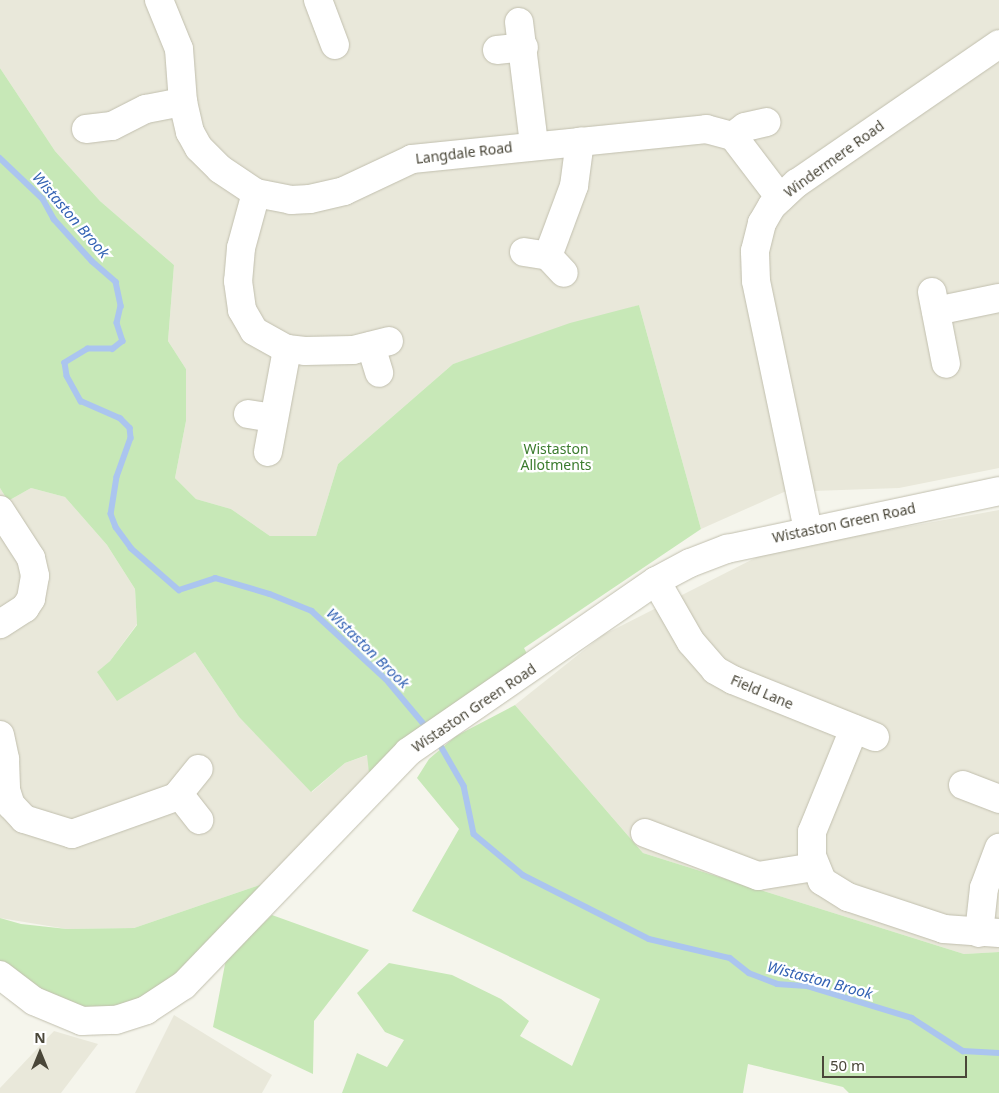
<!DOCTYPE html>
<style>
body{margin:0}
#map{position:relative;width:999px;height:1093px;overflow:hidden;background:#f5f5ec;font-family:"Noto Sans",sans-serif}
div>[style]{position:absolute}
.residential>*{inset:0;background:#e9e8da}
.green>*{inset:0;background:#c7e8b7}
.stream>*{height:5.5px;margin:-2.75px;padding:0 2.75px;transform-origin:2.75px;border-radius:2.75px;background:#abc5ef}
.roads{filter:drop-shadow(0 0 1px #c1bfae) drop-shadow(0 0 1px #c1bfae)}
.minor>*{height:28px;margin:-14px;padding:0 14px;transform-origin:14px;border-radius:14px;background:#fff}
span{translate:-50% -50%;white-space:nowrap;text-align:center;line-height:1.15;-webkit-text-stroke:4.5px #fff;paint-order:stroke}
.street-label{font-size:14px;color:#4a4739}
.park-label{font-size:14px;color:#3a7b2d}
.water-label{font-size:15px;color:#3463b4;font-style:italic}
.north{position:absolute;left:15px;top:1028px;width:50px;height:50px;-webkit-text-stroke:4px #fff;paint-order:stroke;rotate:0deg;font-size:14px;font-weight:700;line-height:20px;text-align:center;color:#4a4739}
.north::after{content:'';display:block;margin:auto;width:18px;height:22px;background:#4a4739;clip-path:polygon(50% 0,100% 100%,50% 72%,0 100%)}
.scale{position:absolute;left:822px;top:1056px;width:145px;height:22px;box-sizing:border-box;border:2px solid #4a4739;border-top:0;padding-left:6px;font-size:15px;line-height:18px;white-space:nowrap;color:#4a4739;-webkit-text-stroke:4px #fff;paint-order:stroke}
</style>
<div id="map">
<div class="residential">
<div style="clip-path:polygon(0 0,999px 0,999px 468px,899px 488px,784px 492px,701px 529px,639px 305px,453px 364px,338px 464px,316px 536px,270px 536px,231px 509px,196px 499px,175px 478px,186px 421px,186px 369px,168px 341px,174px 265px,100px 201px,55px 151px,0 68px)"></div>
<div style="clip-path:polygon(0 488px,8px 501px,31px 488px,65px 497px,107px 545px,135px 589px,137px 624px,110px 661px,98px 672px,195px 652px,239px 717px,312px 792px,345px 763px,368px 755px,370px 776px,277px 879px,134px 928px,67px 929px,0 918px)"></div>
<div style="clip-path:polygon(999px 510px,999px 952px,964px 954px,643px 853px,515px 705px,603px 635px,767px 552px)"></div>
<div style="clip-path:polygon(174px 1015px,272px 1075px,262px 1093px,135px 1093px)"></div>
<div style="clip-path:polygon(54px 1031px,98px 1044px,61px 1093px,0 1093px,0 1088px)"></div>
</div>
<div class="green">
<div style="clip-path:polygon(0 68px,55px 151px,100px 201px,174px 265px,168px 341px,186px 369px,186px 421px,175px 478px,196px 499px,231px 509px,270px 536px,316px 536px,338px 464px,453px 364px,570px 323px,639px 305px,701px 529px,524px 648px,534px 667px,371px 791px,367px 755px,345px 763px,311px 792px,239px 717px,195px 652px,117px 701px,97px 672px,110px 661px,137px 625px,135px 589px,107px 545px,65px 497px,31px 488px,8px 501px,0 488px)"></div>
<div style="clip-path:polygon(515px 705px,643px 853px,964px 954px,999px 952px,999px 1093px,849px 1093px,843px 1087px,748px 1064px,743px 1093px,342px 1093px,357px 1053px,387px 1067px,404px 1040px,385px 1032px,357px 993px,389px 963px,452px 975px,501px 999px,529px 1021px,520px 1036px,572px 1066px,600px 999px,412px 911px,459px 829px,417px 778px,429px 759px,456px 736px)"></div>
<div style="clip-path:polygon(277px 879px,145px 1002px,83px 1012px,36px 993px,0 966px,0 918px,21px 924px,67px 929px,134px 928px)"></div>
<div style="clip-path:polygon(272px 915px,369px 950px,314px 1021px,313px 1074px,213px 1027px,226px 959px)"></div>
</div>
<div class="stream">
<div style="left:0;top:158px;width:59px;rotate:43.6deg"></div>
<div style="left:43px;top:199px;width:23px;rotate:61deg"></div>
<div style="left:54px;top:219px;width:57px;rotate:47.9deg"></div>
<div style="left:92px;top:261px;width:32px;rotate:41deg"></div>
<div style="left:116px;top:282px;width:25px;rotate:78deg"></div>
<div style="left:121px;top:306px;width:17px;rotate:103deg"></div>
<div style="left:117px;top:323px;width:19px;rotate:72deg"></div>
<div style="left:123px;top:341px;width:13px;rotate:141deg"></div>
<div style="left:113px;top:349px;width:25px;rotate:180deg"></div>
<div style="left:88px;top:349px;width:27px;rotate:149deg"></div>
<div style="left:65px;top:363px;width:13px;rotate:81deg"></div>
<div style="left:67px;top:376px;width:29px;rotate:61deg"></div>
<div style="left:81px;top:401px;width:43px;rotate:23.6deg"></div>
<div style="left:120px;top:418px;width:14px;rotate:45deg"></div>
<div style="left:130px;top:428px;width:10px;rotate:84deg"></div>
<div style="left:131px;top:438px;width:41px;rotate:109.7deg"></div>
<div style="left:117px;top:477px;width:37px;rotate:99deg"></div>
<div style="left:111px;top:514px;width:14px;rotate:69deg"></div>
<div style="left:116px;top:527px;width:26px;rotate:54deg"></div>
<div style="left:131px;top:548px;width:64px;rotate:41.2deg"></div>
<div style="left:179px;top:590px;width:38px;rotate:-18deg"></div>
<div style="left:215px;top:578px;width:57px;rotate:16.2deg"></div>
<div style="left:270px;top:594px;width:45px;rotate:22deg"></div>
<div style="left:312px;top:611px;width:100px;rotate:42.6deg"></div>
<div style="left:386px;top:679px;width:67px;rotate:49.9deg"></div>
<div style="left:438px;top:741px;width:52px;rotate:60deg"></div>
<div style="left:464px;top:786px;width:49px;rotate:78.2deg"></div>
<div style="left:474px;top:834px;width:64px;rotate:39.9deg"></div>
<div style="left:523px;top:875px;width:141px;rotate:26.9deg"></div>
<div style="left:649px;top:939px;width:83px;rotate:13.2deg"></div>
<div style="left:730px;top:958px;width:24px;rotate:38deg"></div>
<div style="left:749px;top:973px;width:30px;rotate:21deg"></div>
<div style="left:777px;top:984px;width:30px;rotate:4deg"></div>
<div style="left:807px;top:986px;width:110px;rotate:16.9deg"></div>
<div style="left:912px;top:1018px;width:61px;rotate:32.9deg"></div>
<div style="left:963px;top:1051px;width:36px;rotate:3deg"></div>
</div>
<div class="roads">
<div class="minor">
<div style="left:159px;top:0;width:53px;rotate:67.8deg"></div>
<div style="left:179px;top:49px;width:53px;rotate:85.7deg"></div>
<div style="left:183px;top:102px;width:31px;rotate:77deg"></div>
<div style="left:190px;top:132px;width:18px;rotate:61deg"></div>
<div style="left:199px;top:148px;width:30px;rotate:45deg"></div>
<div style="left:220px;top:169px;width:43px;rotate:33.7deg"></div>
<div style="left:256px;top:193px;width:36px;rotate:11deg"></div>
<div style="left:291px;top:200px;width:19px;rotate:-3deg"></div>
<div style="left:310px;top:199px;width:35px;rotate:-13deg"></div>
<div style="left:344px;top:191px;width:75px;rotate:-25.2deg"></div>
<div style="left:412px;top:159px;width:296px;rotate:-5.8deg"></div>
<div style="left:706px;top:129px;width:28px;rotate:15deg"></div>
<div style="left:733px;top:136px;width:78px;rotate:52.8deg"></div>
<div style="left:318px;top:0;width:48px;rotate:69.3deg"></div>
<div style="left:519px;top:22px;width:124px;rotate:83deg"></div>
<div style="left:497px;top:50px;width:27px;rotate:-6deg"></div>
<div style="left:86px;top:129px;width:26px;rotate:-7deg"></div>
<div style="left:112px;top:126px;width:38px;rotate:-27deg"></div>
<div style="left:146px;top:109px;width:38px;rotate:-11deg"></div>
<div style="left:733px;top:136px;width:15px;rotate:-37deg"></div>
<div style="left:745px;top:127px;width:22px;rotate:-13deg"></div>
<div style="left:256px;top:193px;width:57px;rotate:105.3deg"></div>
<div style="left:241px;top:248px;width:33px;rotate:95deg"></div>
<div style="left:238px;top:281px;width:29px;rotate:82deg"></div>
<div style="left:242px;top:310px;width:24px;rotate:60deg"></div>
<div style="left:254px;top:331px;width:38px;rotate:29deg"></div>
<div style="left:287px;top:349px;width:18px;rotate:6deg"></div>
<div style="left:305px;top:351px;width:48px;rotate:-1.2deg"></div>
<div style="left:353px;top:350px;width:37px;rotate:-14deg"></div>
<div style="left:524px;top:252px;width:24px;rotate:9deg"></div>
<div style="left:548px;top:256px;width:23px;rotate:47deg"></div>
<div style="left:548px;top:256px;width:75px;rotate:-69.6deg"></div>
<div style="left:574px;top:186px;width:45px;rotate:-82.4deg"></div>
<div style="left:932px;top:292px;width:73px;rotate:79deg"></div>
<div style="left:936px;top:311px;width:64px;rotate:-11.7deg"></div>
<div style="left:371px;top:346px;width:28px;rotate:73deg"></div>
<div style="left:248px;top:414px;width:26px;rotate:9deg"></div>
<div style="left:268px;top:452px;width:105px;rotate:-79.5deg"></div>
<div style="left:0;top:510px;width:57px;rotate:57.1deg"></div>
<div style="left:31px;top:558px;width:18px;rotate:77deg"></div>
<div style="left:35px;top:576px;width:23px;rotate:100deg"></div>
<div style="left:31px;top:599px;width:11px;rotate:124deg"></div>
<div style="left:25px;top:608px;width:30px;rotate:147deg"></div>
<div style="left:808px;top:530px;width:254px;rotate:-101.8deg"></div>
<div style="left:756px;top:281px;width:30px;rotate:-92deg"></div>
<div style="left:755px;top:251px;width:29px;rotate:-76deg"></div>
<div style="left:762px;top:223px;width:20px;rotate:-60deg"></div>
<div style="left:772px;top:206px;width:34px;rotate:-43deg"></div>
<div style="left:797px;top:183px;width:245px;rotate:-34.5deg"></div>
<div style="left:656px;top:581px;width:70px;rotate:60.2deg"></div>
<div style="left:691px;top:642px;width:37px;rotate:49deg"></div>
<div style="left:715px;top:670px;width:21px;rotate:29deg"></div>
<div style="left:733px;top:680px;width:153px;rotate:21.9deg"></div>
<div style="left:854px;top:729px;width:111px;rotate:112.2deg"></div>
<div style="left:812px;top:832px;width:24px;rotate:90deg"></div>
<div style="left:812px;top:856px;width:27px;rotate:68deg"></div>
<div style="left:822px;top:881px;width:31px;rotate:32deg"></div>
<div style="left:848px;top:897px;width:101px;rotate:18.4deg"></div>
<div style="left:944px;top:929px;width:55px;rotate:4.2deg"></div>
<div style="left:0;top:735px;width:25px;rotate:78deg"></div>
<div style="left:5px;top:759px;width:31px;rotate:88deg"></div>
<div style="left:6px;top:790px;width:16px;rotate:72deg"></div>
<div style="left:11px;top:805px;width:19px;rotate:47deg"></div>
<div style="left:24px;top:819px;width:50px;rotate:17.4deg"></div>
<div style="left:72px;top:834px;width:110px;rotate:-19.6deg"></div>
<div style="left:176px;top:797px;width:36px;rotate:-51deg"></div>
<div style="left:963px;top:785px;width:39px;rotate:21deg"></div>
<div style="left:179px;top:794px;width:33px;rotate:52deg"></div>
<div style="left:645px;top:833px;width:121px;rotate:20.8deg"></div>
<div style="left:758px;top:876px;width:57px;rotate:-9.1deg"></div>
<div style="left:979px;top:933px;width:45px;rotate:-83.7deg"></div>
<div style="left:984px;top:888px;width:43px;rotate:-69.4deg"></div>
<div style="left:0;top:975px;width:43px;rotate:37.4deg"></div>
<div style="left:34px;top:1001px;width:52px;rotate:22.6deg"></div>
<div style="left:82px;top:1021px;width:34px;rotate:-2deg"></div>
<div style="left:116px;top:1020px;width:32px;rotate:-18deg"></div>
<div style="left:146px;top:1010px;width:45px;rotate:-33.3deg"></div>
<div style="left:184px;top:985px;width:323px;rotate:-46.1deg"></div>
<div style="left:408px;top:752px;width:301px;rotate:-34.6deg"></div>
<div style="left:656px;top:581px;width:38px;rotate:-28deg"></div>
<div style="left:690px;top:563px;width:40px;rotate:-21deg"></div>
<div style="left:727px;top:549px;width:278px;rotate:-12deg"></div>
</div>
</div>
<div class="street-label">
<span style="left:464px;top:153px;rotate:-7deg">Langdale Road</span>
<span style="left:834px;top:159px;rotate:-36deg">Windermere Road</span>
<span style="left:844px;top:523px;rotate:-12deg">Wistaston Green Road</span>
<span style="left:762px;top:692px;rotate:23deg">Field Lane</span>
<span style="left:474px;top:708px;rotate:-34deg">Wistaston Green Road</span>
</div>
<div class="park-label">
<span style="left:556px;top:457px">Wistaston<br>Allotments</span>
</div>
<div class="water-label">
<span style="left:71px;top:215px;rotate:49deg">Wistaston Brook</span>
<span style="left:368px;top:648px;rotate:44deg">Wistaston Brook</span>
<span style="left:820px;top:980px;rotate:15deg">Wistaston Brook</span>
</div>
<div class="north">N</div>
<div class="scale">50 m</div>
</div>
